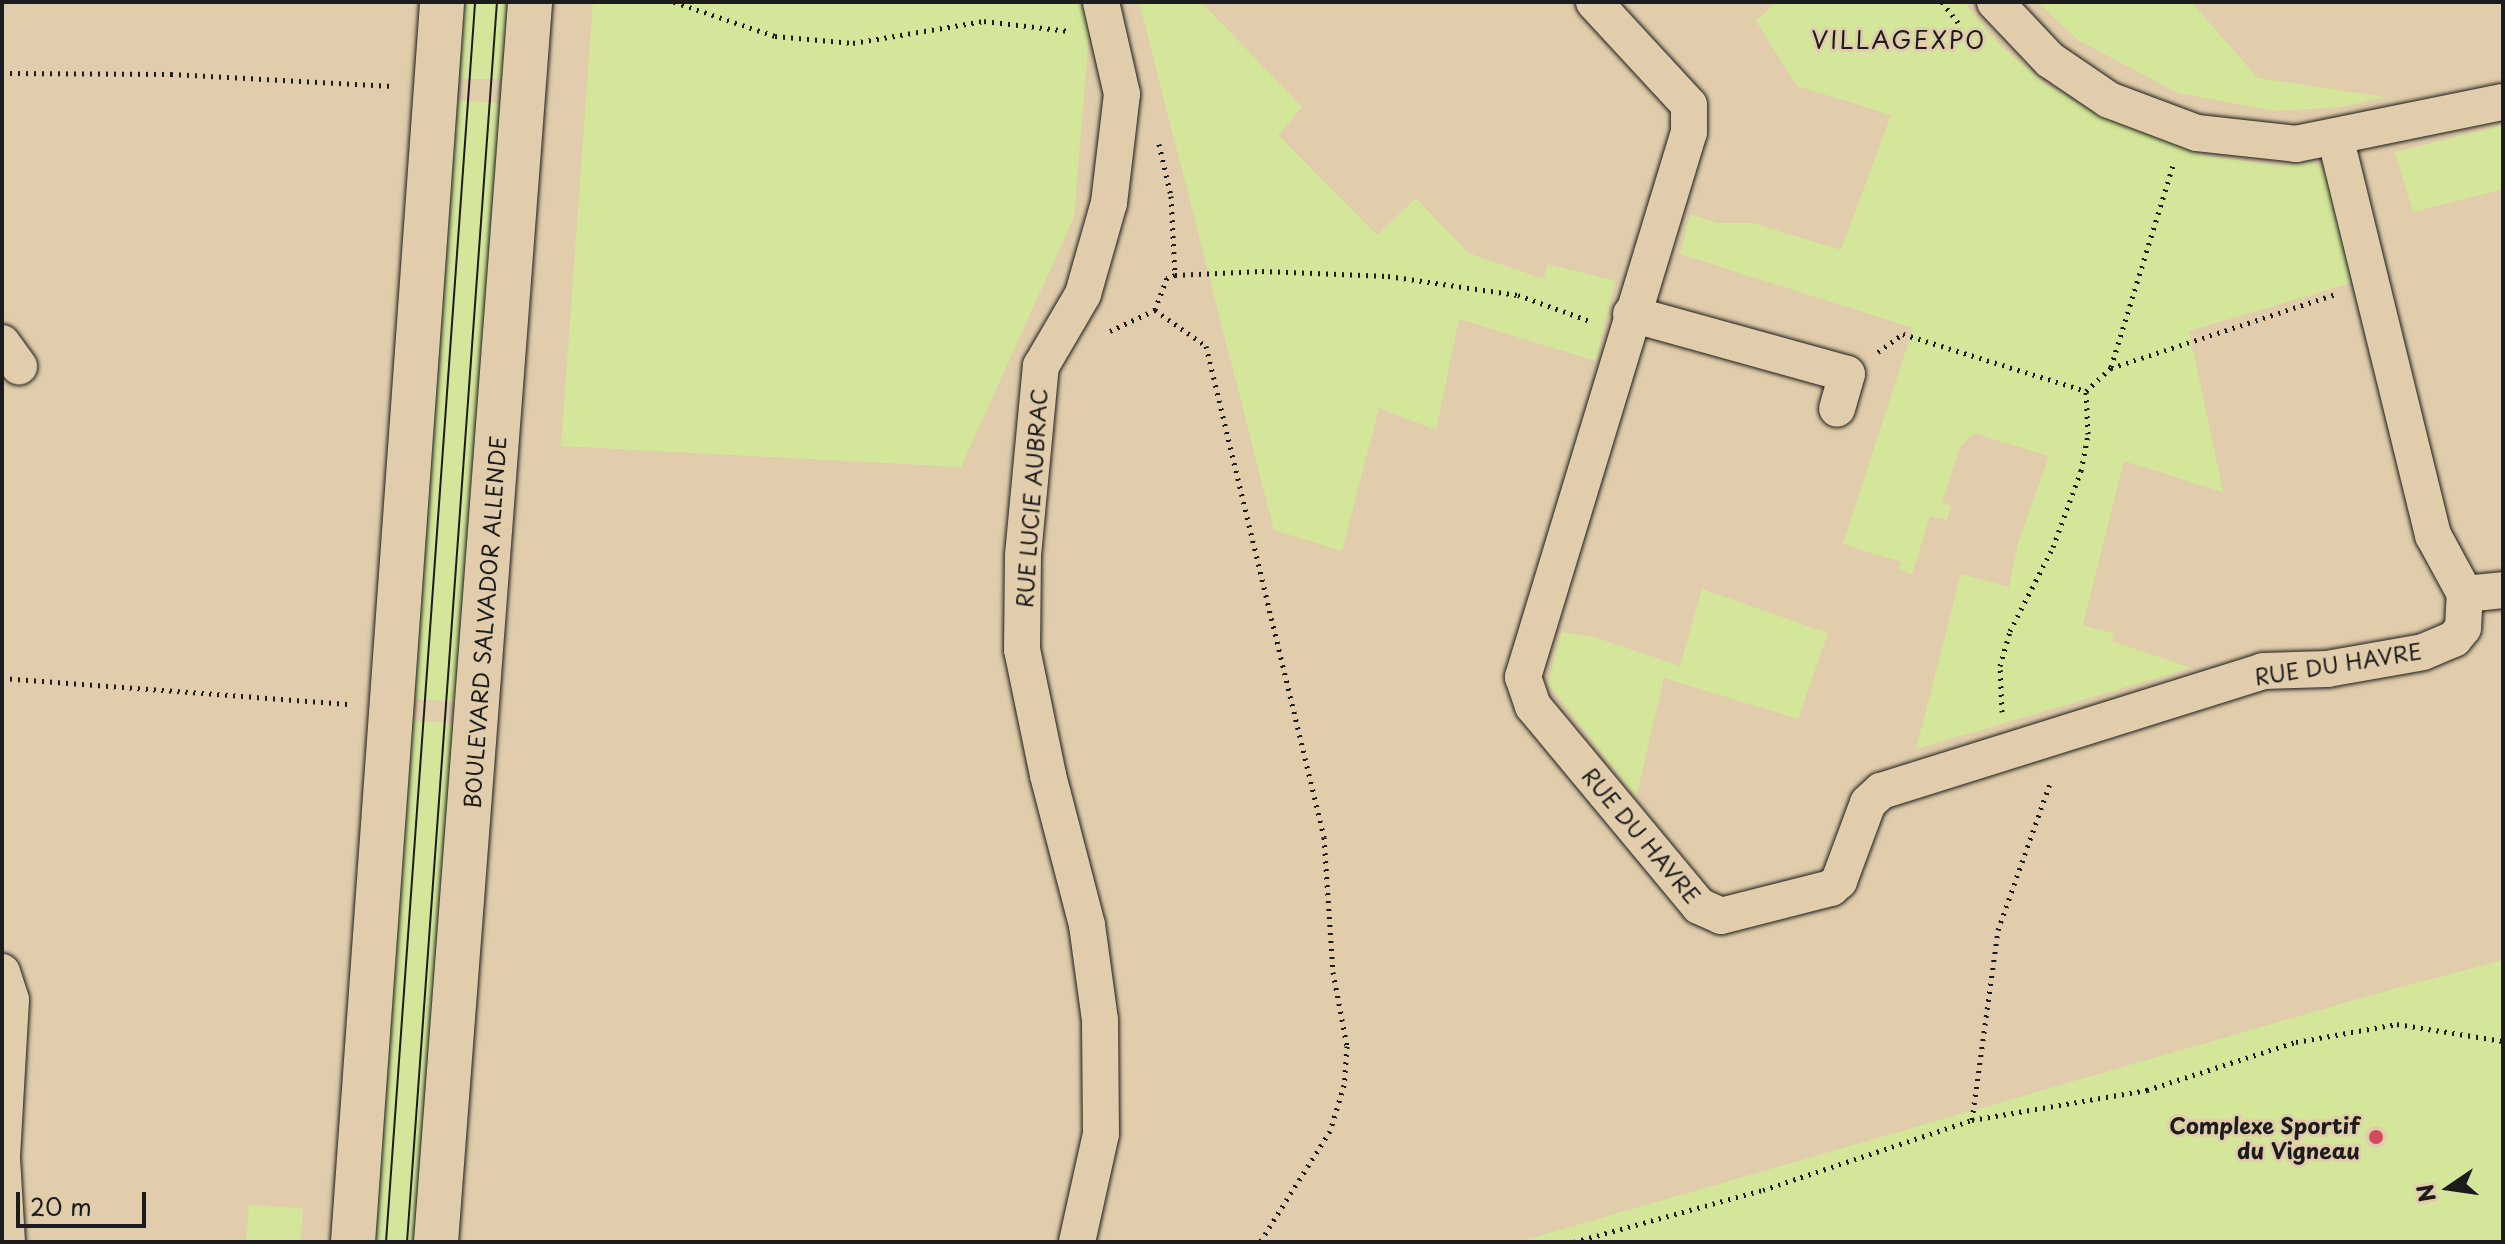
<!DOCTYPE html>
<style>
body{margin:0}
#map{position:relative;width:2505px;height:1244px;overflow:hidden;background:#e1cdab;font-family:"Playpen Sans",sans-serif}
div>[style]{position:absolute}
.green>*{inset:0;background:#d3e69a;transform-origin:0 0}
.path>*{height:5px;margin-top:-2.5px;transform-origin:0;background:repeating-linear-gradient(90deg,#1c1c1c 0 2px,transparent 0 8px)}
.roads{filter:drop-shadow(0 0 2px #1c1c1c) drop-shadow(0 0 2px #1c1c1c)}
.street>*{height:36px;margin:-18px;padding:0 18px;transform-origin:18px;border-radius:18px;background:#e1cdab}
.secondary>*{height:44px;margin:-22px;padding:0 22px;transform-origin:22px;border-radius:22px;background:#e1cdab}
.tram>*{height:2px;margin:-1px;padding:0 1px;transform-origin:1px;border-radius:1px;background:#1c1c1c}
.dots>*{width:22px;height:22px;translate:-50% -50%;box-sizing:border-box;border:4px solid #e1cdab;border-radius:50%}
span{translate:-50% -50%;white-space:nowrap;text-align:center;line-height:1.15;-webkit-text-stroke:6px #e1cdab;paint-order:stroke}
.street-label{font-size:22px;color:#1c1c1c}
.poi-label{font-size:22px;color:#1c1c1c;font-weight:700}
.right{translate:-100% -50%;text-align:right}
.neighbourhood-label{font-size:24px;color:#1c1c1c;letter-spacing:2px}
.frame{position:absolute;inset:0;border:4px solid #1c1c1c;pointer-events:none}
.north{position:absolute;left:2409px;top:1148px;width:80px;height:80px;-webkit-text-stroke:6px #e1cdab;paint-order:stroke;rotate:257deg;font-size:22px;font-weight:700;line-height:32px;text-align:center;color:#1c1c1c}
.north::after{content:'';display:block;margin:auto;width:28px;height:36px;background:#1c1c1c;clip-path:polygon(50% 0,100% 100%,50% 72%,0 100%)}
.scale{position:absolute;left:16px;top:1192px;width:130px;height:36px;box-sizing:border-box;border:4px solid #1c1c1c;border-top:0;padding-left:10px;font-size:24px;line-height:28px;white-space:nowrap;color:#1c1c1c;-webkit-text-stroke:6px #e1cdab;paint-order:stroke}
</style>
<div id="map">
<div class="green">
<div style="left:459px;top:2px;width:57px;height:77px"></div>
<div style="clip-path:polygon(593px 2px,1085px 2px,1090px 23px,1074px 217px,961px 467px,561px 446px)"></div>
<div style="clip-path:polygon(1139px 2px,1201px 2px,1302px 107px,1278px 135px,1377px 235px,1416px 198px,1468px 253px,1544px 279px,1547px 264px,1615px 281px,1596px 361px,1459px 319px,1436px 430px,1379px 408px,1342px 551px,1274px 530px)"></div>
<div style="clip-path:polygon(1776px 2px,1964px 2px,1999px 44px,2047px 85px,2095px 113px,2206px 156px,2283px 166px,2314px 161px,2333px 179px,2355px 282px,2189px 331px,2223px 492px,2124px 461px,2083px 625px,2114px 634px,2112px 641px,2191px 668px,1916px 749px,1961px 574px,2009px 587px,2018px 543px,2049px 456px,1974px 433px,1960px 447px,1942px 502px,1951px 506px,1947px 520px,1930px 516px,1912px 574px,1899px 570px,1901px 562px,1843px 544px,1913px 328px,1680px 254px,1690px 214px,1717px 223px,1752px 223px,1841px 250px,1891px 115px,1797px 86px,1756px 21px)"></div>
<div style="clip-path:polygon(2037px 2px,2191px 2px,2258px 78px,2385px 97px,2341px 107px,2276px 111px,2178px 93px,2078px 40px)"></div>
<div style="left:453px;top:100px;width:56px;height:600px;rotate:4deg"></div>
<div style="clip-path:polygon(2503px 125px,2503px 189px,2413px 212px,2395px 152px)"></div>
<div style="clip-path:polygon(1702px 589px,1828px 633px,1798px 719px,1664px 678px,1636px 797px,1548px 684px,1561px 632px,1597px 638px,1680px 666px)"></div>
<div style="left:408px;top:720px;width:55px;height:523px;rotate:4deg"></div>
<div style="clip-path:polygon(2503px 960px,2503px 1242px,1518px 1242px,2375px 994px)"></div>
<div style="left:249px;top:1205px;width:54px;height:37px;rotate:4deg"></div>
</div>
<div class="path">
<div style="left:674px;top:2px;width:107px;rotate:18.6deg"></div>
<div style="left:775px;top:36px;width:78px;rotate:5.1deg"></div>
<div style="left:853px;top:43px;width:133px;rotate:-9.5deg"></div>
<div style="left:984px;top:21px;width:85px;rotate:6.8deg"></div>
<div style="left:1942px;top:2px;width:28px;rotate:52deg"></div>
<div style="left:2px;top:73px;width:169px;rotate:0.3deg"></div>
<div style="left:171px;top:74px;width:222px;rotate:3.1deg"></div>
<div style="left:1159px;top:144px;width:53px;rotate:77deg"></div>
<div style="left:1171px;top:196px;width:79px;rotate:87.1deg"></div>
<div style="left:1175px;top:275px;width:9px;rotate:159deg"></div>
<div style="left:1167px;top:278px;width:34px;rotate:111deg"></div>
<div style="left:1155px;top:310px;width:62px;rotate:35.2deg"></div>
<div style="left:1206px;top:346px;width:505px;rotate:76.49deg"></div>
<div style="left:1324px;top:837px;width:135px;rotate:86.2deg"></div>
<div style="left:1333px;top:972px;width:75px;rotate:79.3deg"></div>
<div style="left:1347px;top:1046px;width:39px;rotate:94deg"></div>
<div style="left:1344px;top:1085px;width:48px;rotate:106.9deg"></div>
<div style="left:1330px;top:1131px;width:131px;rotate:122.2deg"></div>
<div style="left:1175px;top:275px;width:87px;rotate:-2.6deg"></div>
<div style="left:1262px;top:271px;width:126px;rotate:2.3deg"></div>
<div style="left:1388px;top:276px;width:131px;rotate:8.3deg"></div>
<div style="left:1518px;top:295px;width:77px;rotate:19.9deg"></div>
<div style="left:1110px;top:331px;width:50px;rotate:-25deg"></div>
<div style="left:1878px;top:352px;width:31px;rotate:-36deg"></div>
<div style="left:1903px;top:334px;width:192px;rotate:17.3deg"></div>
<div style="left:2111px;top:367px;width:210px;rotate:-72.9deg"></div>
<div style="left:2086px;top:391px;width:34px;rotate:-43deg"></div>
<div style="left:2111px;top:368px;width:237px;rotate:-18.2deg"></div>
<div style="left:2px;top:678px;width:347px;rotate:4.3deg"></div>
<div style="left:2002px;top:712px;width:46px;rotate:-92.5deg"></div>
<div style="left:2000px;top:666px;width:36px;rotate:-74deg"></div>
<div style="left:2010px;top:631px;width:94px;rotate:-62.9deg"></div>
<div style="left:2053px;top:547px;width:81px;rotate:-69.8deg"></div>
<div style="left:2081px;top:471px;width:38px;rotate:-79deg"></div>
<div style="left:2088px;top:434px;width:43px;rotate:-92.7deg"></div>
<div style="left:1972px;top:1120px;width:192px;rotate:-82.2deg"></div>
<div style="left:1998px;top:930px;width:159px;rotate:-70.5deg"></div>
<div style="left:1574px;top:1242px;width:196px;rotate:-15.4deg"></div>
<div style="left:1763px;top:1190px;width:220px;rotate:-18.5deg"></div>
<div style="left:1972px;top:1120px;width:178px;rotate:-9.7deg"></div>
<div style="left:2147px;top:1090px;width:157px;rotate:-17.9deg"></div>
<div style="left:2296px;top:1042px;width:103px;rotate:-10.1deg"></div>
<div style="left:2397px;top:1024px;width:107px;rotate:9.1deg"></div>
</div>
<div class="roads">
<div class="street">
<div style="left:1594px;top:2px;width:140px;rotate:47.3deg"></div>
<div style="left:1689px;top:105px;width:27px;rotate:90deg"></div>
<div style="left:1689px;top:132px;width:570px;rotate:106.94deg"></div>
<div style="left:1523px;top:677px;width:31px;rotate:71deg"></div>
<div style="left:1533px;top:706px;width:260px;rotate:50.3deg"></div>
<div style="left:1699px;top:906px;width:24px;rotate:24deg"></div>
<div style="left:1721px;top:916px;width:114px;rotate:-14.3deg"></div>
<div style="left:1831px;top:888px;width:11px;rotate:-41deg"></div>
<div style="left:1839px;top:881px;width:83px;rotate:-69.6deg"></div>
<div style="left:1868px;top:803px;width:18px;rotate:-43deg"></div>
<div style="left:1881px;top:791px;width:400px;rotate:-17.4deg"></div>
<div style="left:2263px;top:671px;width:64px;rotate:-1.8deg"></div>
<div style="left:2327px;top:669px;width:97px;rotate:-10deg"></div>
<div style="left:2423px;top:652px;width:34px;rotate:-23deg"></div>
<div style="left:2454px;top:639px;width:14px;rotate:-51deg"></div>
<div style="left:2463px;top:628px;width:34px;rotate:-87deg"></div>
<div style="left:2465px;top:594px;width:67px;rotate:-118.5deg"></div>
<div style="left:2433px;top:535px;width:408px;rotate:-103.8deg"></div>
<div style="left:1995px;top:2px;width:80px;rotate:46.5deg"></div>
<div style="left:2050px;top:60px;width:71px;rotate:34.1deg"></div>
<div style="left:2109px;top:100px;width:94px;rotate:20.6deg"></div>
<div style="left:2197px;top:133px;width:100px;rotate:6.3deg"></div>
<div style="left:2296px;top:144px;width:211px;rotate:-11.5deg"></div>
<div style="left:1631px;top:314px;width:224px;rotate:15.5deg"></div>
<div style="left:1847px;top:374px;width:36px;rotate:106deg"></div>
<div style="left:2px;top:343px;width:29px;rotate:54deg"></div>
<div style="left:2465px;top:594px;width:38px;rotate:-6deg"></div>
<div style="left:2px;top:972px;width:29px;rotate:72deg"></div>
<div style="left:11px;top:1000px;width:158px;rotate:93.3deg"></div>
<div style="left:2px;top:1158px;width:84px;rotate:86.6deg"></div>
<div style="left:1077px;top:1242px;width:111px;rotate:-77.5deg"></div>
<div style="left:1101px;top:1134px;width:114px;rotate:-90.5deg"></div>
<div style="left:1100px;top:1020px;width:96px;rotate:-97.8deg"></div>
<div style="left:1087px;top:925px;width:155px;rotate:-104.6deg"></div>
<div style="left:1048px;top:775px;width:128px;rotate:-101.7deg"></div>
<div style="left:1022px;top:650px;width:95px;rotate:-89.4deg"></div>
<div style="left:1023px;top:555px;width:190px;rotate:-84.6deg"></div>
<div style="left:1041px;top:366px;width:83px;rotate:-59.7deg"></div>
<div style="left:1083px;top:294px;width:95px;rotate:-74.1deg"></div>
<div style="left:1109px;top:203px;width:110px;rotate:-83.2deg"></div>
<div style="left:1122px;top:94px;width:94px;rotate:-102.9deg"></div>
</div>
<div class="secondary">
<div style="left:353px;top:1242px;width:1243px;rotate:-85.89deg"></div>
<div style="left:436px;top:1242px;width:1244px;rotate:-85.66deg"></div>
</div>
</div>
<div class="tram">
<div style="left:386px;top:1242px;width:1243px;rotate:-85.89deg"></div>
<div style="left:407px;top:1242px;width:1243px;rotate:-85.85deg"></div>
</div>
<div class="dots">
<div style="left:2376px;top:1137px;background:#d1495b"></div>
</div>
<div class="street-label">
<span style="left:1031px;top:498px;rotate:-86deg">RUE LUCIE AUBRAC</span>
<span style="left:484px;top:622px;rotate:-86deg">BOULEVARD SALVADOR ALLENDE</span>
<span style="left:2338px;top:663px;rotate:-9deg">RUE DU HAVRE</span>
<span style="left:1642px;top:835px;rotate:50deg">RUE DU HAVRE</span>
</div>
<div class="poi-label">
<span class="right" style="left:2360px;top:1137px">Complexe Sportif<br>du Vigneau</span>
</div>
<div class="neighbourhood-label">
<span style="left:1899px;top:40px">VILLAGEXPO</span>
</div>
<div class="frame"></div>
<div class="north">N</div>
<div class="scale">20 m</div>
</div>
